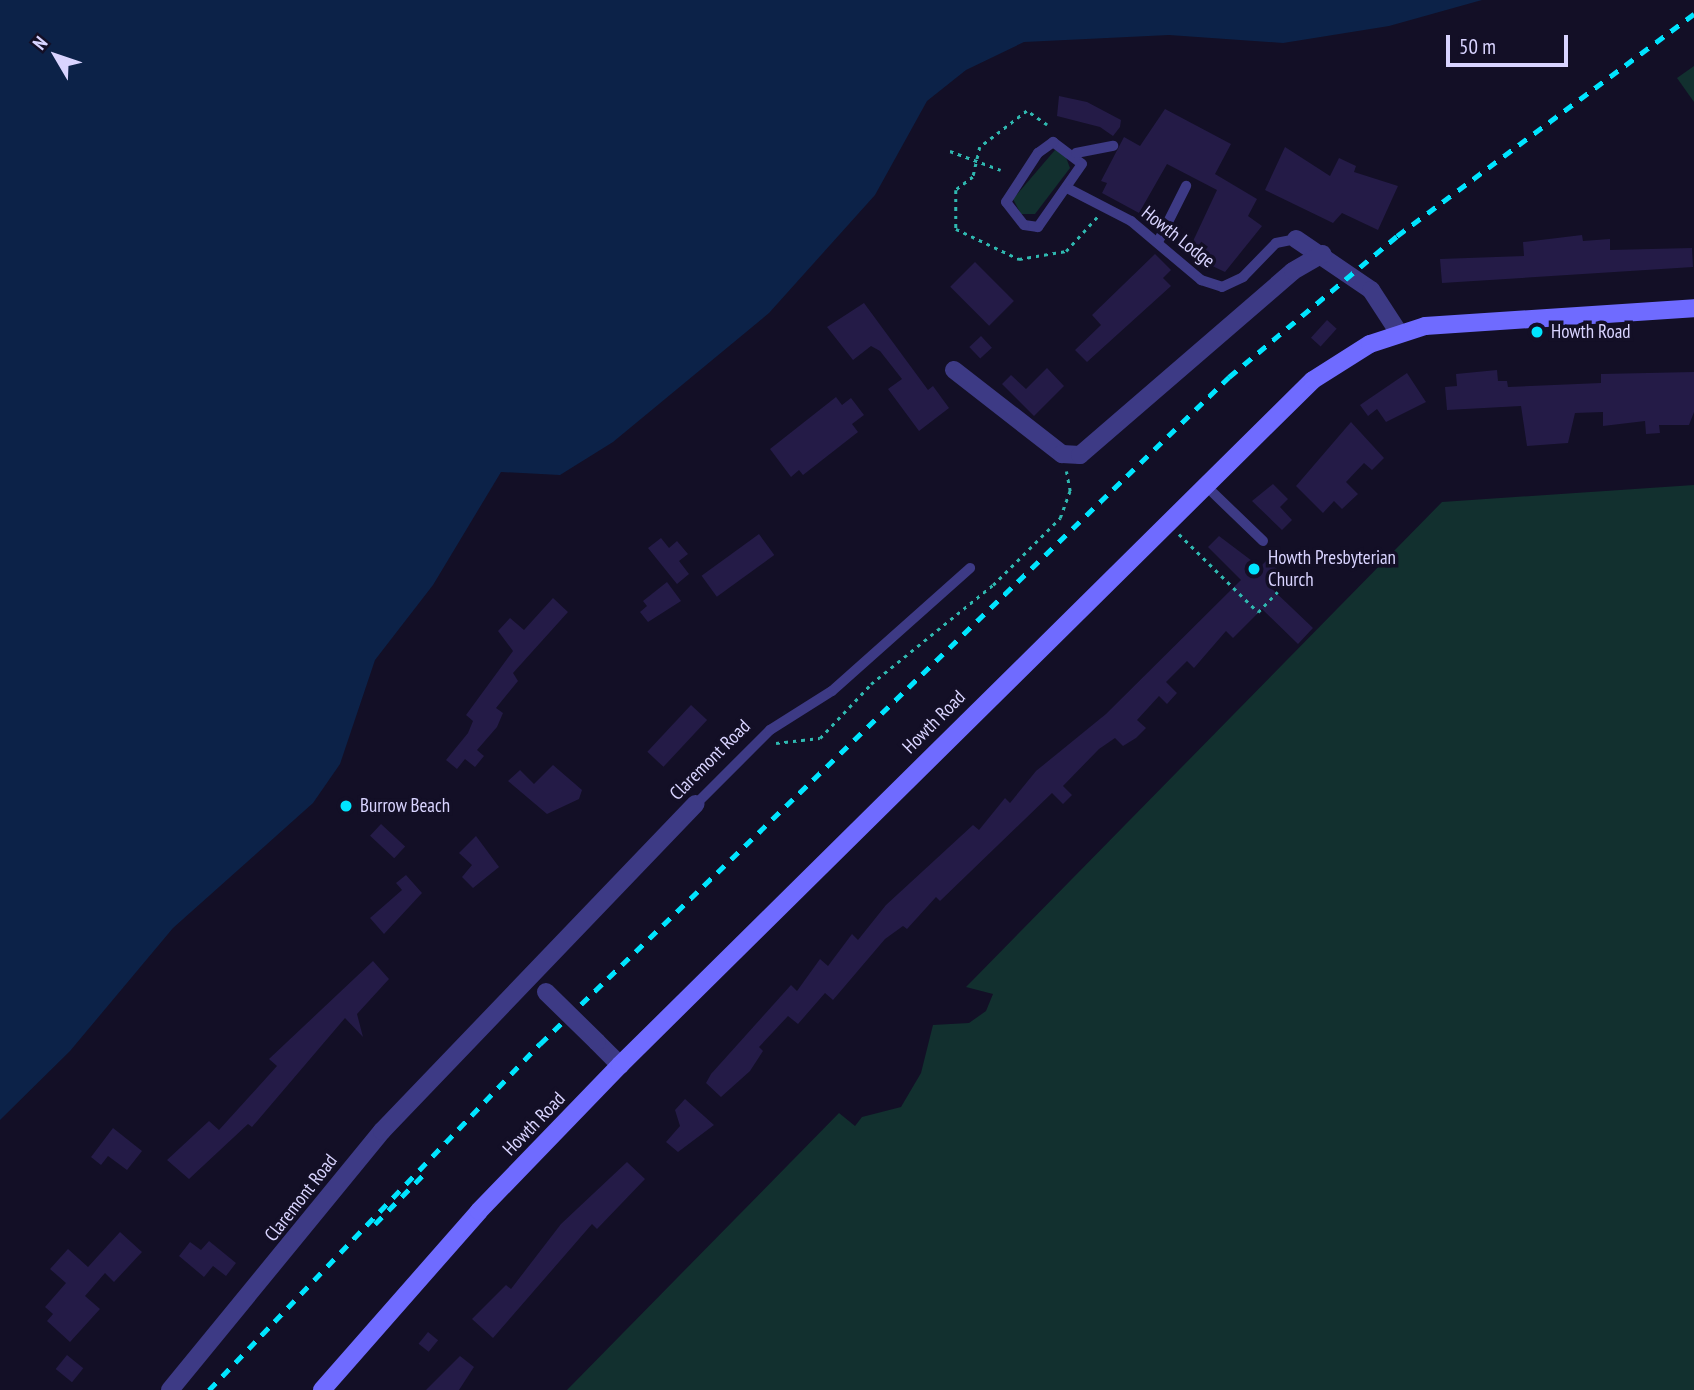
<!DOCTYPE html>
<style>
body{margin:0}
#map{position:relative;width:1694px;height:1390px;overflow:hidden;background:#130f26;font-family:"PT Sans Narrow",sans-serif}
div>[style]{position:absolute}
.green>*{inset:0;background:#12302f}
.water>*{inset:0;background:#0c2248}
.building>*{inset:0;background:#241b47;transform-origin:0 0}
.path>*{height:2.5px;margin-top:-1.25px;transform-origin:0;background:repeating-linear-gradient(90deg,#2fb8b0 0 3.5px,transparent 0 8.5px)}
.service>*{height:10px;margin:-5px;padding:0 5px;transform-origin:5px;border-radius:5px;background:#3d3a85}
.minor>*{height:18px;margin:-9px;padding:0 9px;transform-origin:9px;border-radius:9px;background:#3d3a85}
.secondary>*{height:18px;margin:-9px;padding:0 9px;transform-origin:9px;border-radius:9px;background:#6f6bff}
.rail>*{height:5px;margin-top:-2.5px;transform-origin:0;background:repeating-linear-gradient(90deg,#00e5ff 0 10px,transparent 0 19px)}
.minor-bridge>*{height:18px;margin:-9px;padding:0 9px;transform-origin:9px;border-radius:9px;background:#3d3a85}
.dots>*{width:19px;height:19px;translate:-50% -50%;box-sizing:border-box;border:4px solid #130f26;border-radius:50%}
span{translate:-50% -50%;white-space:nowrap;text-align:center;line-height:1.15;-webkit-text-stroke:7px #130f26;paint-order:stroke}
.street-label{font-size:19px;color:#d9d4ff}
.poi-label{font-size:19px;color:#d9d4ff}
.left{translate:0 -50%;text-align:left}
.north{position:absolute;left:21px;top:21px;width:70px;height:70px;-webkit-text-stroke:5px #130f26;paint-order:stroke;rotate:309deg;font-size:19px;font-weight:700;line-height:28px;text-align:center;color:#d9d4ff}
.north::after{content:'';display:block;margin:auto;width:24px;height:32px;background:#d9d4ff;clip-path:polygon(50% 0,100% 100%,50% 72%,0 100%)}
.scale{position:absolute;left:1446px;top:35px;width:122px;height:32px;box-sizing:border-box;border:4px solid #d9d4ff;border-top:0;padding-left:9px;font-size:21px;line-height:24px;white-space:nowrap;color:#d9d4ff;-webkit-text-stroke:5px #130f26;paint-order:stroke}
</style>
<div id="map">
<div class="green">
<div style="clip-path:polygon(1694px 66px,1694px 102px,1677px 78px)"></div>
<div style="clip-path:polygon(1055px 150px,1064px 152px,1070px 168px,1035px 214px,1021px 214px,1013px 199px)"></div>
<div style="clip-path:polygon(1694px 485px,1694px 1390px,567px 1390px,839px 1113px,855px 1126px,862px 1117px,901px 1107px,921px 1073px,933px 1025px,969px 1023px,986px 1011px,993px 994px,966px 987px,1442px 502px)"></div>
</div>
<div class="water">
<div style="clip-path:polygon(0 0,1482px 0,1389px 26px,1283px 43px,1169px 35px,1024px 42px,966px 70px,927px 101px,875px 195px,769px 313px,613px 442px,560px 475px,501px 472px,433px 585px,375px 660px,340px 764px,313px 803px,173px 928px,70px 1051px,0 1120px)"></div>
</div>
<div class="building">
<div style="clip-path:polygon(1059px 96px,1087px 102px,1121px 120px,1120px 127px,1113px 136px,1100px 127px,1057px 116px)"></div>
<div style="clip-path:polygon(1165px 109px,1231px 144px,1215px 174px,1257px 199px,1248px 216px,1262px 226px,1225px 272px,1187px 254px,1217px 190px,1167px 164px,1139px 213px,1102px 193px,1107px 183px,1101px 181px,1124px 137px,1140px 146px)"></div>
<div style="clip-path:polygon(1285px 147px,1330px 176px,1339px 158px,1356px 166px,1354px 172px,1398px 186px,1378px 230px,1342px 213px,1333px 223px,1265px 190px)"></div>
<div style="clip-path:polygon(1582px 235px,1583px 241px,1610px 239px,1610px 250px,1692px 248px,1693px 267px,1442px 283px,1440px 259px,1524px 256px,1523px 242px)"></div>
<div style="clip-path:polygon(1155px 254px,1171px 270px,1163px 278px,1171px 286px,1087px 362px,1075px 350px,1101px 325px,1092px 315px)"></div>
<div style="left:975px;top:262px;width:55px;height:35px;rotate:45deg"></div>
<div style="clip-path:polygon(864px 303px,928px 390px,933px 386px,949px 408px,919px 431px,888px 389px,902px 379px,880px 351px,871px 346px,853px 360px,827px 327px)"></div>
<div style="left:1327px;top:320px;width:13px;height:24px;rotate:42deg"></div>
<div style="left:981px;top:336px;width:16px;height:16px;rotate:47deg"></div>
<div style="clip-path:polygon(1047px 368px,1064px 386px,1034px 416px,1002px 384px,1011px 375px,1026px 389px)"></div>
<div style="clip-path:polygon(1497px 370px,1498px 381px,1507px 381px,1508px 387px,1601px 383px,1601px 374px,1694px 372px,1694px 412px,1689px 425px,1659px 425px,1660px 433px,1646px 434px,1645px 421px,1603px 426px,1603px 412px,1575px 413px,1568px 443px,1527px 446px,1521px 406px,1447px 410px,1445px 387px,1457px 386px,1456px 374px)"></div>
<div style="clip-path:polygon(1407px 373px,1426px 402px,1386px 422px,1377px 409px,1368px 416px,1360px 405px)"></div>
<div style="clip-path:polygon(836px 397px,842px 405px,851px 398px,864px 415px,852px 424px,858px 432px,803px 475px,799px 470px,791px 477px,770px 449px)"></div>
<div style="clip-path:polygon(1351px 422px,1384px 458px,1372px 470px,1364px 463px,1346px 482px,1358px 494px,1342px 509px,1334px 501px,1323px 513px,1296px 486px)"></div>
<div style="clip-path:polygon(1273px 484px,1288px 499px,1280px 507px,1292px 520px,1282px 530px,1252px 501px)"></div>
<div style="left:759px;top:534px;width:26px;height:71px;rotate:54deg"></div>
<div style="clip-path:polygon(1219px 536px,1260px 567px,1267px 560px,1279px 571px,1269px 586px,1313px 628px,1298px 644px,1262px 609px,1233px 638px,1226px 631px,1194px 668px,1187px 661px,1166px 682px,1177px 693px,1167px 704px,1159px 696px,1137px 720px,1146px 728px,1136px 738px,1123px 746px,1115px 738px,1099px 749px,1063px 786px,1072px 795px,1063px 804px,1052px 793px,940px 901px,936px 897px,907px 929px,903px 926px,885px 939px,833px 1000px,825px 993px,798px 1024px,788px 1016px,759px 1047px,763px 1051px,750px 1071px,721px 1097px,706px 1083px,711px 1074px,791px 985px,797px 991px,820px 959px,828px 966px,852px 934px,858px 940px,886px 905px,973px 825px,979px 830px,1005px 798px,1010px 803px,1036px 771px,1106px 714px,1241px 580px,1208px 547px)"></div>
<div style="clip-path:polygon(661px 538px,669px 548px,677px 541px,688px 554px,679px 561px,689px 574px,677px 584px,648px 548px)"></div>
<div style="clip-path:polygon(667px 582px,681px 601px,648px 622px,640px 612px,647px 606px,643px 601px)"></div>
<div style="clip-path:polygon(553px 598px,568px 612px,513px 673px,518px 681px,496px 708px,503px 713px,497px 727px,477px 750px,484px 756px,475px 767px,465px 759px,457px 769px,446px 760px,468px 733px,473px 721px,466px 715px,513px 651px,498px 631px,510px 618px,524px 630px)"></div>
<div style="left:691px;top:705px;width:22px;height:64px;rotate:43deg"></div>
<div style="clip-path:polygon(553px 765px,582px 790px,579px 799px,547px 814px,508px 781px,520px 770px,534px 784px)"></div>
<div style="left:381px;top:824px;width:33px;height:16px;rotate:43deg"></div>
<div style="clip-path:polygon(476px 836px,499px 867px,473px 888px,462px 877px,472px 865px,459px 853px)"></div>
<div style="clip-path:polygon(406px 875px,422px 893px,384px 934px,370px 918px,402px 890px,396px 883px)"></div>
<div style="clip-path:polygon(373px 961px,389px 979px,357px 1014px,363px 1037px,345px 1018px,252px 1127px,248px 1124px,189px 1179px,167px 1160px,209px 1121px,219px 1130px,277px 1066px,269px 1059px)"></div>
<div style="clip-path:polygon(685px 1099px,714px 1125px,678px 1152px,666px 1142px,680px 1126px,675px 1110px)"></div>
<div style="clip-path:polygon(113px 1128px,142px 1151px,127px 1170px,108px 1156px,101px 1165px,91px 1157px)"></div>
<div style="clip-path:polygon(627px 1162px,645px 1179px,597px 1229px,592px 1224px,493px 1338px,472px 1319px,506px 1285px,511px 1289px,561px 1224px)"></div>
<div style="clip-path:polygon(120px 1232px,142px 1252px,114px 1282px,105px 1273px,85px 1296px,100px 1309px,70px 1342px,47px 1321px,53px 1314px,45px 1307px,66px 1283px,50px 1269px,68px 1249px,88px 1267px)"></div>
<div style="clip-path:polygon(209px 1241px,236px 1263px,226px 1276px,213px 1266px,204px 1277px,179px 1256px,190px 1242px,201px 1250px)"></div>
<div style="left:428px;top:1332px;width:13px;height:15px;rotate:39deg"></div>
<div style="left:67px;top:1355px;width:21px;height:18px;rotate:39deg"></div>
<div style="clip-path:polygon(460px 1356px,474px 1367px,459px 1390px,426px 1390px)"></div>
</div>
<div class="path">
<div style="left:1047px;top:125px;width:24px;rotate:-145deg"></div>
<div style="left:1027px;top:111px;width:59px;rotate:142.5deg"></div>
<div style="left:980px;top:147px;width:31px;rotate:103deg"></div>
<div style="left:973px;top:177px;width:21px;rotate:143deg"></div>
<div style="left:956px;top:190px;width:39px;rotate:90deg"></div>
<div style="left:956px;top:229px;width:70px;rotate:25.5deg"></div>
<div style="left:1019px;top:259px;width:48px;rotate:-9.7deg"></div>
<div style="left:1066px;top:251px;width:46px;rotate:-47.6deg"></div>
<div style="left:950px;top:151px;width:54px;rotate:20.4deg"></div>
<div style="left:1179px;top:534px;width:111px;rotate:44.6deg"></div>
<div style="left:1258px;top:612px;width:28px;rotate:-46deg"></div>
<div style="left:776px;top:743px;width:44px;rotate:-6.5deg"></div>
<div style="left:820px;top:738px;width:74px;rotate:-46.6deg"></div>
<div style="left:871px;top:684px;width:157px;rotate:-39.1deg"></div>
<div style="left:993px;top:585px;width:95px;rotate:-45deg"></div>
<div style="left:1060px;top:518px;width:29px;rotate:-70deg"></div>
<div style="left:1070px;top:491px;width:20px;rotate:-101deg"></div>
</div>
<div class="service">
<div style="left:1053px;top:142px;width:36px;rotate:37deg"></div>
<div style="left:1082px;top:164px;width:77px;rotate:124.9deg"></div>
<div style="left:1038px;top:227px;width:14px;rotate:-172deg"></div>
<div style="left:1024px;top:225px;width:29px;rotate:-128deg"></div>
<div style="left:1006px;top:202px;width:59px;rotate:-56.9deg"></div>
<div style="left:1038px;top:153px;width:19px;rotate:-36deg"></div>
<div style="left:1076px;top:153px;width:38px;rotate:-11deg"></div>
<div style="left:1069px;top:189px;width:70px;rotate:27.3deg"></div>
<div style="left:1131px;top:221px;width:92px;rotate:40.1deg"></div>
<div style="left:1201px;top:280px;width:22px;rotate:18deg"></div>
<div style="left:1222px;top:287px;width:23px;rotate:-25deg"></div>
<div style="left:1243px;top:277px;width:47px;rotate:-45.9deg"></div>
<div style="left:1276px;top:243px;width:20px;rotate:-11deg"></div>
<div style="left:1158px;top:242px;width:63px;rotate:-63.4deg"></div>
<div style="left:1204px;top:484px;width:82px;rotate:44deg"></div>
<div style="left:696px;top:804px;width:105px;rotate:-45deg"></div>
<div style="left:770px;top:730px;width:73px;rotate:-32.2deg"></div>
<div style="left:832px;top:691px;width:185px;rotate:-41.7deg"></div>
</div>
<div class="minor">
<div style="left:1296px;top:239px;width:91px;rotate:34.2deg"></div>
<div style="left:1371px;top:290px;width:51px;rotate:56.9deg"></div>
<div style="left:954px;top:370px;width:137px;rotate:37.9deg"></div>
<div style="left:1062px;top:454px;width:18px;rotate:3deg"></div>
<div style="left:1080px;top:455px;width:281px;rotate:-40.8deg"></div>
<div style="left:1293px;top:271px;width:34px;rotate:-30deg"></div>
<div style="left:597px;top:1042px;width:33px;rotate:45deg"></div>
<div style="left:170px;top:1390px;width:335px;rotate:-50.7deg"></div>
<div style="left:382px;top:1131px;width:453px;rotate:-46.2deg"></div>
</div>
<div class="secondary">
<div style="left:322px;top:1390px;width:238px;rotate:-48.7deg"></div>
<div style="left:479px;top:1211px;width:203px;rotate:-46deg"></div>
<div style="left:620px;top:1065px;width:974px;rotate:-44.67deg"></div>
<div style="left:1313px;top:380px;width:67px;rotate:-32.3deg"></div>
<div style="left:1370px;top:344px;width:58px;rotate:-18.1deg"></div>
<div style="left:1425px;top:326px;width:270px;rotate:-3.8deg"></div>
</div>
<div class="rail">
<div style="left:375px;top:1224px;width:70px;rotate:-45.6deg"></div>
<div style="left:209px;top:1390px;width:479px;rotate:-46.3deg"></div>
<div style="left:540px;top:1044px;width:959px;rotate:-44.07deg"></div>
<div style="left:1229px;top:377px;width:219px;rotate:-40deg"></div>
<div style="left:1397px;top:236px;width:371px;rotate:-36.8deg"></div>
</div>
<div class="minor-bridge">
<div style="left:546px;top:992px;width:71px;rotate:44.4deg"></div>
</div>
<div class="dots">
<div style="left:1537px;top:332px;background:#00e5ff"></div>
<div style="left:1254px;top:569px;background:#00e5ff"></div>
<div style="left:346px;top:806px;background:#00e5ff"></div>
</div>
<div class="street-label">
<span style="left:1178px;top:237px;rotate:38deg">Howth Lodge</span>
<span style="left:934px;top:722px;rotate:-45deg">Howth Road</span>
<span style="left:710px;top:760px;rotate:-45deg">Claremont Road</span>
<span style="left:534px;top:1124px;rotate:-46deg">Howth Road</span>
<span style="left:301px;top:1198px;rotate:-52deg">Claremont Road</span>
</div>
<div class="poi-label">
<span class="left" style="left:1551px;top:332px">Howth Road</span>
<span class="left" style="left:1268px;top:569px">Howth Presbyterian<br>Church</span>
<span class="left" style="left:360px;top:806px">Burrow Beach</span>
</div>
<div class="north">N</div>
<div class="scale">50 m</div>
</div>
